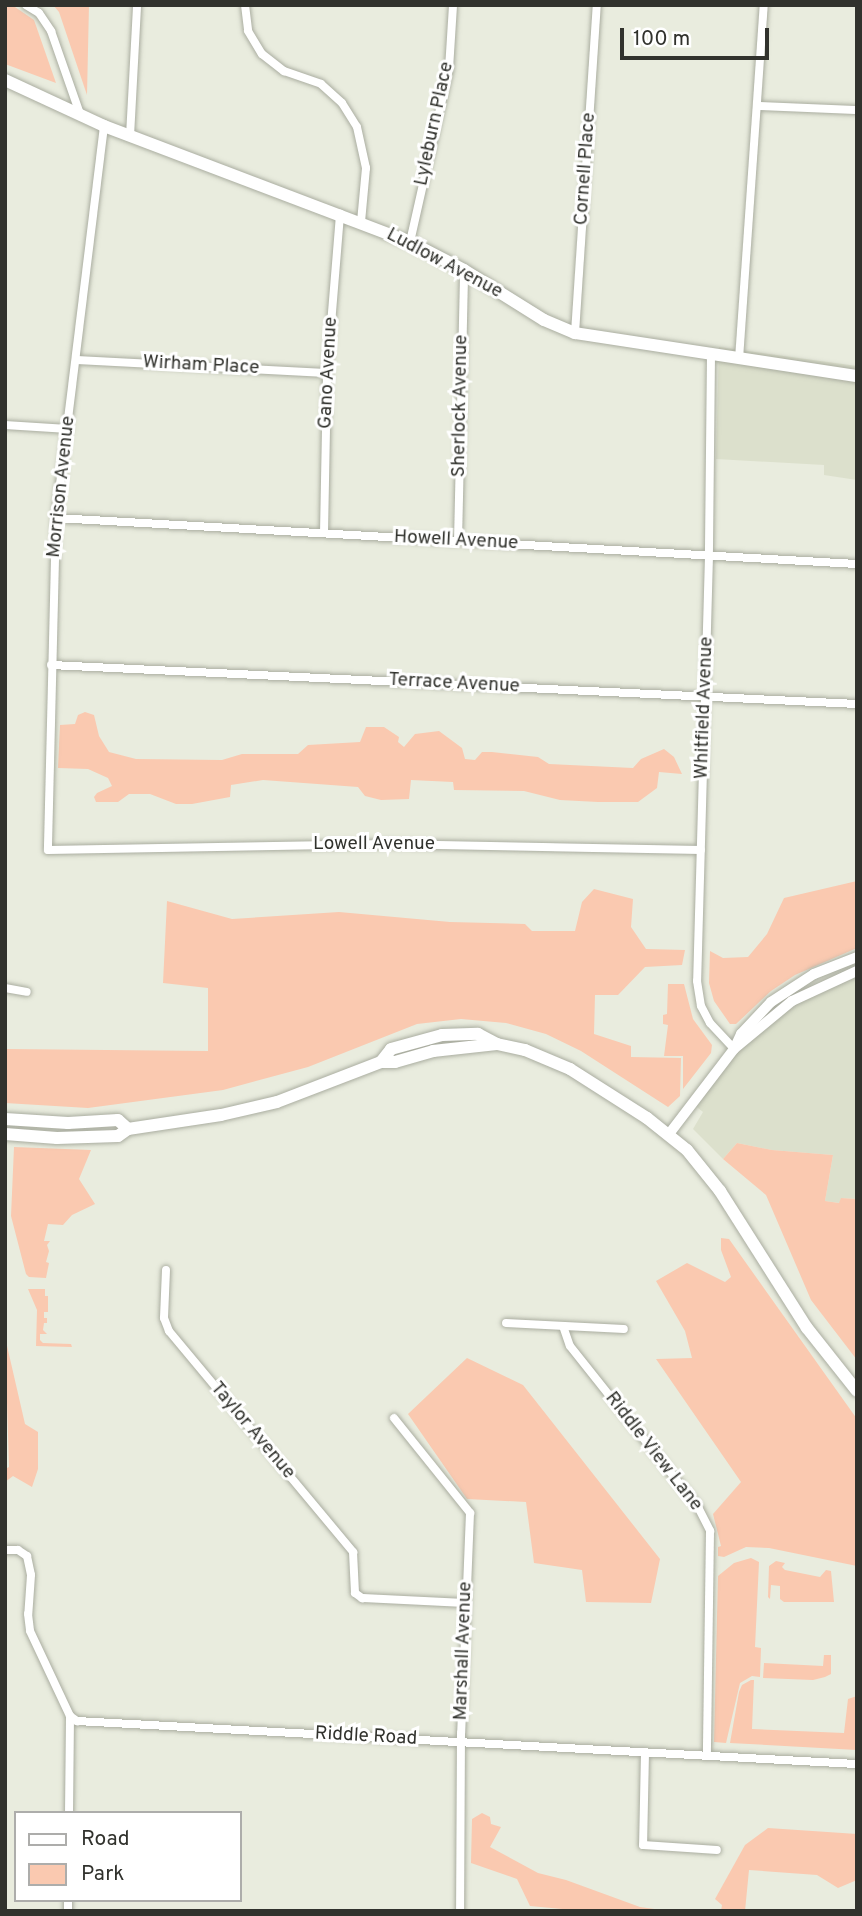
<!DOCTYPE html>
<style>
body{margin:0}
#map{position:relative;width:862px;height:1916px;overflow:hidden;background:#e9ecde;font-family:Overpass,sans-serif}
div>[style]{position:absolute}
.built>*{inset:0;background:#dce0cc}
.green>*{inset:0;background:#fac9b0}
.roads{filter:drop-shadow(0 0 2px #aaada0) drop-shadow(0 0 2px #aaada0)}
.minor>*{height:8px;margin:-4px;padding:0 4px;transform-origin:4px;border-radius:4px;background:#fff}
.tertiary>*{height:10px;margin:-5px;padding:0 5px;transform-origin:5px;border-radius:5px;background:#fff}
.secondary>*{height:12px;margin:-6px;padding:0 6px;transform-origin:6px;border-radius:6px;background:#fff}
.primary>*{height:12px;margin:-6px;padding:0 6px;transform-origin:6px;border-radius:6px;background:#fff}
span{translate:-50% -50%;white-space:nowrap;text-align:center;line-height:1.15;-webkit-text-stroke:6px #fff;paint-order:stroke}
.street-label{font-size:19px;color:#31322d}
.frame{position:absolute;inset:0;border:7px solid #31322d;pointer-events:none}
.legend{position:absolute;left:14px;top:1811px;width:228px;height:91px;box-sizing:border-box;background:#fff;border:2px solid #adadab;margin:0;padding:9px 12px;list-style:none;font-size:21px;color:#31322d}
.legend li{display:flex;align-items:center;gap:14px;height:35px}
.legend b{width:35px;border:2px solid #adadab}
.scale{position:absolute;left:620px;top:28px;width:149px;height:32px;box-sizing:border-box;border:4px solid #31322d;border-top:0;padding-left:9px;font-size:21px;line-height:24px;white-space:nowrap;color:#31322d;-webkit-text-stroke:5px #fff;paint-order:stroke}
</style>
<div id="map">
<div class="built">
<div style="clip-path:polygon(719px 347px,857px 366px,857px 480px,824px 475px,824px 465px,716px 459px)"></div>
<div style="clip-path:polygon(857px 971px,857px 1199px,842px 1198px,840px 1203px,825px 1201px,833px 1155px,772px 1150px,737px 1143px,723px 1159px,693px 1129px,703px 1112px,693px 1104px,734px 1049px,776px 1014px)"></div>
</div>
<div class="green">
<div style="clip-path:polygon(5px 5px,12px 5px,34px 20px,56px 83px,5px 64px)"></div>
<div style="clip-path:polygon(53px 5px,89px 5px,87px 95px,59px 12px)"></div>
<div style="clip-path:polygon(85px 712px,94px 715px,99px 736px,109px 752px,136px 759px,222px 760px,242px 754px,298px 754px,308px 745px,360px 742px,366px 727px,384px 727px,399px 737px,398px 742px,404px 747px,415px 734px,439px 731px,462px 748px,465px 759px,475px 760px,482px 752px,492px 752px,538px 757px,549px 764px,633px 768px,641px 759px,664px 749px,674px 757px,682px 774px,659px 772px,657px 788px,638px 802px,598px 802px,560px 800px,524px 791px,454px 790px,453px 782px,411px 780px,409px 799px,381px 800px,365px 796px,358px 787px,263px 780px,231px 785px,230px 797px,192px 804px,176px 804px,150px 794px,129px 794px,118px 802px,96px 802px,94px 797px,97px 793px,112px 786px,108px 778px,88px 769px,58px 768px,60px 725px,75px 724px,78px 715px)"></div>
<div style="clip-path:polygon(857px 881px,857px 948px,795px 975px,771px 991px,736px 1024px,730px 1024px,714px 1001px,709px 983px,710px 951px,723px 958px,748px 957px,767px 934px,784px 898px)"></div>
<div style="clip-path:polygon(594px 889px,633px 899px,631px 927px,646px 949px,685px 950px,682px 965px,645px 967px,618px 995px,595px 995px,594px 1034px,631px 1046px,631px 1057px,681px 1058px,680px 1096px,668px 1107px,581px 1051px,546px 1034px,506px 1023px,461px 1019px,417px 1024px,308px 1067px,223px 1090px,88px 1108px,5px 1103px,5px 1049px,208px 1051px,208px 988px,163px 983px,167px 901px,232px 919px,339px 912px,450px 922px,525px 924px,532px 931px,575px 931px,582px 902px)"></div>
<div style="clip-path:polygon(668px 984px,684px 984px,693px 1019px,712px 1045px,711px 1053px,683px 1089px,683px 1056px,664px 1056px,668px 1025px,663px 1024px,663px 1015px,667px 1014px)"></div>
<div style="clip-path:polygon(737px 1143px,772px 1150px,833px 1155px,825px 1201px,839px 1203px,841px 1198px,857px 1199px,857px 1360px,811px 1300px,766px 1195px,723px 1159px)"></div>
<div style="clip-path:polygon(14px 1147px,91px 1150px,79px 1179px,95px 1204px,72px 1215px,63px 1225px,48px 1224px,44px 1241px,50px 1241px,47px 1245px,49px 1251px,46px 1262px,49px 1263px,46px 1278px,29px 1277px,26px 1274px,11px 1216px)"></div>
<div style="clip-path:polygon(721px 1238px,729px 1239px,857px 1419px,857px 1566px,769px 1548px,746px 1547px,724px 1557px,718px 1556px,718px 1547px,721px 1546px,713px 1514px,741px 1482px,656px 1359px,692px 1358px,685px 1331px,656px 1281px,687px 1263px,725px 1282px,731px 1277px,721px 1250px)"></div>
<div style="clip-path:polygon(28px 1289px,45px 1289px,45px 1296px,48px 1296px,48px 1312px,44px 1312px,44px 1318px,47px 1318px,47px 1323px,44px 1323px,43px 1330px,47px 1334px,40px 1334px,40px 1340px,43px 1343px,71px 1344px,72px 1347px,36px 1346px,37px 1310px)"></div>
<div style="clip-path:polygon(5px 1337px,25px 1424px,38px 1432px,38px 1469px,32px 1487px,13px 1476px,5px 1482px,5px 1469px,9px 1467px)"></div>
<div style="clip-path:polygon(467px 1358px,523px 1385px,660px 1559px,651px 1603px,586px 1602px,582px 1570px,534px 1563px,526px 1502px,467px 1499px,408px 1414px)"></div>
<div style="clip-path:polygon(751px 1558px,759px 1562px,755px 1647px,761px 1648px,760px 1677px,752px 1676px,740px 1683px,726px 1743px,714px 1742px,718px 1576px,734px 1563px)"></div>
<div style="clip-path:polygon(776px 1561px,785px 1563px,782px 1567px,785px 1570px,820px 1577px,826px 1570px,831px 1571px,834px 1602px,784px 1602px,780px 1599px,780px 1586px,771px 1585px,770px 1599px,768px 1597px,769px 1566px)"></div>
<div style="clip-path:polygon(824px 1655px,831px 1655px,831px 1674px,825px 1677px,813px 1680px,763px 1678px,764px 1663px,823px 1666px)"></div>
<div style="clip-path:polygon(751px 1680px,754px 1680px,752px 1729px,844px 1733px,848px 1699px,857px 1696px,857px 1750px,730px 1743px,739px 1692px,742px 1685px)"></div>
<div style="clip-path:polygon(482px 1813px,490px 1817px,491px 1824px,501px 1827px,490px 1847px,538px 1873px,566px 1880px,640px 1907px,669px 1911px,584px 1911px,530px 1906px,517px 1879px,471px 1863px,472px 1819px)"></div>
<div style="clip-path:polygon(768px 1828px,857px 1834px,857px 1880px,838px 1888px,817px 1875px,749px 1870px,745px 1911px,721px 1911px,722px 1905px,715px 1899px,745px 1845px)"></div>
</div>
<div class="roads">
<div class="minor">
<div style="left:26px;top:5px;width:15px;rotate:32deg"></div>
<div style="left:39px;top:13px;width:22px;rotate:56deg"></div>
<div style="left:51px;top:31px;width:88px;rotate:70.7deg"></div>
<div style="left:245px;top:5px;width:26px;rotate:83deg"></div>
<div style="left:248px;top:31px;width:27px;rotate:59deg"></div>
<div style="left:262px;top:54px;width:28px;rotate:38deg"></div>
<div style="left:284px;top:71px;width:39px;rotate:19deg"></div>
<div style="left:321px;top:84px;width:28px;rotate:42deg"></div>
<div style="left:342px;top:103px;width:28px;rotate:58deg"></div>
<div style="left:357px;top:127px;width:42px;rotate:77.6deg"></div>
<div style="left:366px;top:168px;width:54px;rotate:95.3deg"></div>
<div style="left:758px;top:106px;width:99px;rotate:2.3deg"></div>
<div style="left:104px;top:126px;width:395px;rotate:97deg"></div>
<div style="left:56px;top:518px;width:332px;rotate:91.4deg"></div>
<div style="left:48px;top:850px;width:339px;rotate:-1deg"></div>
<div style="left:387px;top:844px;width:314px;rotate:1.1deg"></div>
<div style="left:130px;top:136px;width:131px;rotate:-86.9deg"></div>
<div style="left:410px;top:242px;width:177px;rotate:-77.3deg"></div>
<div style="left:449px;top:69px;width:64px;rotate:-86.4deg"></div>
<div style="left:575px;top:333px;width:329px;rotate:-86.2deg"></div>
<div style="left:711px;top:355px;width:201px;rotate:90.6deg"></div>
<div style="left:709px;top:556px;width:425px;rotate:91.6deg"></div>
<div style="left:697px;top:981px;width:25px;rotate:81deg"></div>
<div style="left:701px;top:1006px;width:19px;rotate:62deg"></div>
<div style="left:710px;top:1023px;width:35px;rotate:47deg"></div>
<div style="left:739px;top:359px;width:355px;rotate:-86deg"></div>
<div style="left:76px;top:360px;width:251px;rotate:3deg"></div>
<div style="left:5px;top:425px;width:63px;rotate:3.6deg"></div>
<div style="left:56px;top:518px;width:802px;rotate:3.29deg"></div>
<div style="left:324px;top:533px;width:160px;rotate:-88.9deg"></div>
<div style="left:327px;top:373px;width:160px;rotate:-85.3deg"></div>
<div style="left:458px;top:541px;width:271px;rotate:-88.7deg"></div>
<div style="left:51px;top:665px;width:807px;rotate:2.77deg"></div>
<div style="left:5px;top:988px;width:22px;rotate:10deg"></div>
<div style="left:166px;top:1270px;width:48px;rotate:92.4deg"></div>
<div style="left:164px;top:1318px;width:14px;rotate:69deg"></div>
<div style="left:169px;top:1331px;width:288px;rotate:50.2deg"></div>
<div style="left:353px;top:1552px;width:41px;rotate:87.2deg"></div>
<div style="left:355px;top:1593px;width:9px;rotate:36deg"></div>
<div style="left:362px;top:1598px;width:104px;rotate:2.8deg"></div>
<div style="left:506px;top:1323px;width:118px;rotate:2.9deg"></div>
<div style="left:563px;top:1326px;width:21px;rotate:71deg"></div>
<div style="left:570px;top:1346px;width:206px;rotate:51.5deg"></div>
<div style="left:698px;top:1507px;width:27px;rotate:63deg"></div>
<div style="left:710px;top:1531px;width:225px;rotate:90.8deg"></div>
<div style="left:394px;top:1418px;width:122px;rotate:51.3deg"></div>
<div style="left:470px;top:1513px;width:220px;rotate:92.3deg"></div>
<div style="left:461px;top:1733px;width:178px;rotate:90.3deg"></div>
<div style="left:5px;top:1550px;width:13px"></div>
<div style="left:18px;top:1550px;width:11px;rotate:34deg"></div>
<div style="left:27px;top:1556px;width:19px;rotate:78deg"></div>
<div style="left:31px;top:1575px;width:39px;rotate:94deg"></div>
<div style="left:28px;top:1614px;width:17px;rotate:83deg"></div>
<div style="left:30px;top:1631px;width:94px;rotate:64.8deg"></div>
<div style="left:70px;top:1716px;width:9px;rotate:36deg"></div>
<div style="left:77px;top:1721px;width:781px;rotate:3.16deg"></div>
<div style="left:645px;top:1753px;width:92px;rotate:91.2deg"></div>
<div style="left:643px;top:1845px;width:74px;rotate:3.9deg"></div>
<div style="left:69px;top:1813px;width:97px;rotate:-89.4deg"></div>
<div style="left:68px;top:1911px;width:11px;rotate:-90deg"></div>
</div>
<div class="tertiary">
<div style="left:734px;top:1049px;width:75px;rotate:-39.6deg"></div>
<div style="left:792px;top:1001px;width:72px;rotate:-24.8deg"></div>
<div style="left:669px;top:1134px;width:107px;rotate:-52.6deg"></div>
<div style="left:734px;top:1049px;width:17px;rotate:-65deg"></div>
<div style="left:741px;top:1034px;width:44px;rotate:-46.8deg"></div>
<div style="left:771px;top:1002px;width:51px;rotate:-33.1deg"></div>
<div style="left:814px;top:974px;width:46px;rotate:-21.6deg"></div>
</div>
<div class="secondary">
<div style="left:5px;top:80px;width:109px;rotate:24.9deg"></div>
<div style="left:104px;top:126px;width:327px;rotate:20.8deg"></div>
<div style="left:410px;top:242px;width:61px;rotate:27.4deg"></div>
<div style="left:464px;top:270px;width:94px;rotate:32deg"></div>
<div style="left:544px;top:320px;width:34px;rotate:23deg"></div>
<div style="left:575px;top:333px;width:285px;rotate:8.7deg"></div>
</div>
<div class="primary">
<div style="left:381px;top:1062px;width:16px;rotate:-52deg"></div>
<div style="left:391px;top:1049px;width:53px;rotate:-15.4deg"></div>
<div style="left:442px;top:1035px;width:36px;rotate:-2deg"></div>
<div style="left:478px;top:1034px;width:21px;rotate:28deg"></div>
<div style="left:5px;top:1119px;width:63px;rotate:3.6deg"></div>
<div style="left:68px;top:1123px;width:50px;rotate:-3.4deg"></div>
<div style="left:118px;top:1120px;width:13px;rotate:42deg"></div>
<div style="left:5px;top:1134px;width:52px;rotate:4.4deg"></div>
<div style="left:57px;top:1138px;width:61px;rotate:-1.9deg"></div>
<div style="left:118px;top:1136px;width:12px;rotate:-35deg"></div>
<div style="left:128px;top:1129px;width:94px;rotate:-8.6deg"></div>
<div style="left:221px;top:1115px;width:57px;rotate:-13.1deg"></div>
<div style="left:277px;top:1102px;width:111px;rotate:-21deg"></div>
<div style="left:381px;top:1062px;width:14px"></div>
<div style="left:395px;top:1062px;width:40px;rotate:-16deg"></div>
<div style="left:433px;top:1051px;width:64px;rotate:-6.2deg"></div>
<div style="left:497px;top:1044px;width:29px;rotate:12deg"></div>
<div style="left:525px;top:1050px;width:49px;rotate:22.9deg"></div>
<div style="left:570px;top:1069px;width:91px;rotate:32.5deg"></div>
<div style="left:647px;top:1118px;width:51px;rotate:38.7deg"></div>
<div style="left:687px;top:1150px;width:53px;rotate:51.2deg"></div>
<div style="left:720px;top:1191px;width:162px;rotate:57.6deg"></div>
<div style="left:807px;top:1328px;width:80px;rotate:51.6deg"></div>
</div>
</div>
<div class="street-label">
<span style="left:435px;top:124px;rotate:-78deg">Lyleburn Place</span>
<span style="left:586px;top:169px;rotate:-86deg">Cornell Place</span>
<span style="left:444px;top:264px;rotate:28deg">Ludlow Avenue</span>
<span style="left:201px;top:366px;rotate:3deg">Wirham Place</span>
<span style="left:329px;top:373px;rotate:-87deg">Gano Avenue</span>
<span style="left:461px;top:406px;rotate:-89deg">Sherlock Avenue</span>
<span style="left:62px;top:487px;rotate:-84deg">Morrison Avenue</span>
<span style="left:456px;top:541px;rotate:3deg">Howell Avenue</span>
<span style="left:454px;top:684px;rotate:3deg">Terrace Avenue</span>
<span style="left:705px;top:708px;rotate:-88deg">Whitfield Avenue</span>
<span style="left:374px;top:845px">Lowell Avenue</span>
<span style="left:252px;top:1431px;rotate:50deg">Taylor Avenue</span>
<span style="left:653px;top:1452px;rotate:52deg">Riddle View Lane</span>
<span style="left:464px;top:1651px;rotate:-88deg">Marshall Avenue</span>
<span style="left:366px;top:1737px;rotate:3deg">Riddle Road</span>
</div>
<div class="frame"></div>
<ul class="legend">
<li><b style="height:9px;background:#fff"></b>Road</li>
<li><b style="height:19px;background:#fac9b0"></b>Park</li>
</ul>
<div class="scale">100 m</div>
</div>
